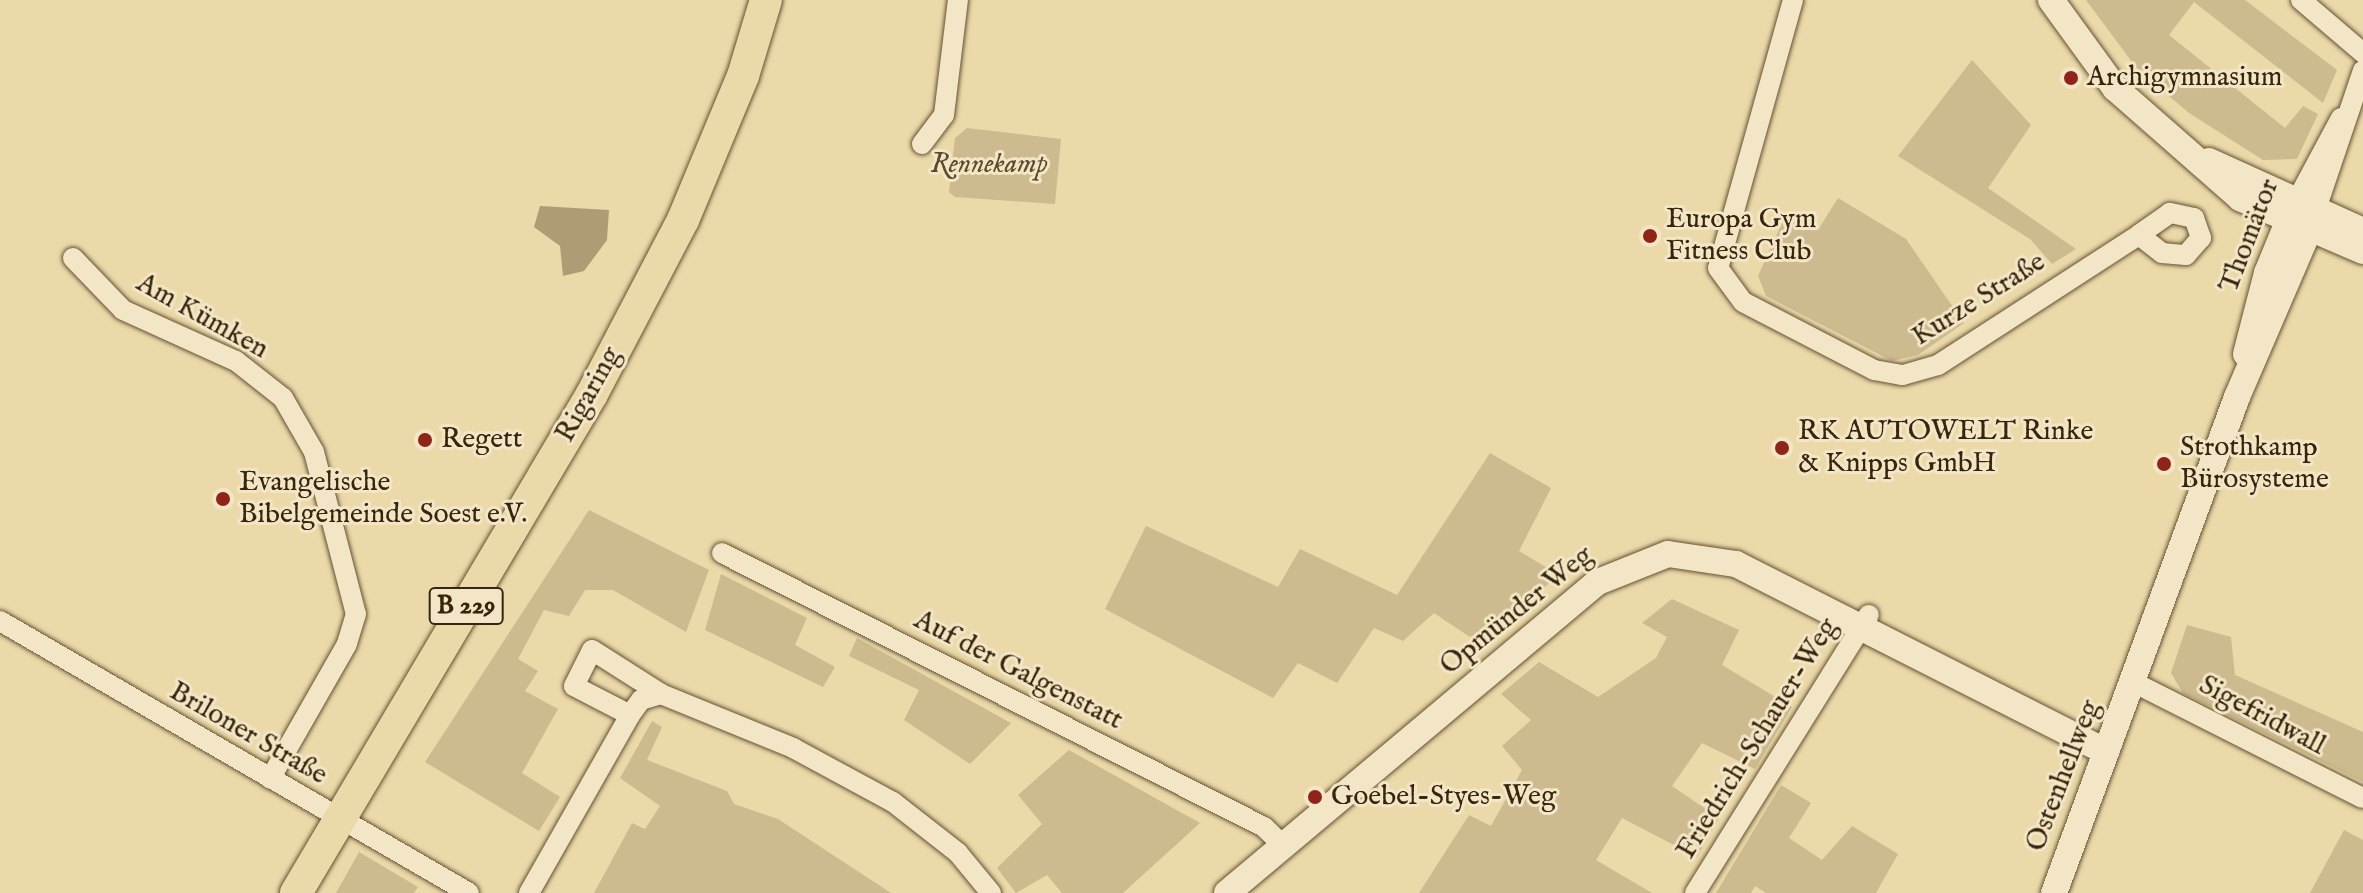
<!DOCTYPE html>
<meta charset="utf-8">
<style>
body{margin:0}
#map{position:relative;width:2363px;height:893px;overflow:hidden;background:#ebd9a9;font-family:"IM FELL English",serif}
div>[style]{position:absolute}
.green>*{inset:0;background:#cdba8e}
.water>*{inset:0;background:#ae9c74}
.roads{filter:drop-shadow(0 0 2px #655233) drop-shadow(0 0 2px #655233)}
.minor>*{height:20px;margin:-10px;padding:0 10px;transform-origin:10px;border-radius:10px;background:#f2e6c7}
.tertiary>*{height:26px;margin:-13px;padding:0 13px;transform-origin:13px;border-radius:13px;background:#f2e6c7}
.primary>*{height:32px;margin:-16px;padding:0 16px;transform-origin:16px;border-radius:16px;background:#ebd9a9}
.dots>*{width:22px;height:22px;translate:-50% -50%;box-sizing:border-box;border:4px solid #f2e6c7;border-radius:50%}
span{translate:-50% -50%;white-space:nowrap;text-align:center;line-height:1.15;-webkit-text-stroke:6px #f2e6c7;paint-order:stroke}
.shield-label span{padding:2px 6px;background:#f2e6c7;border:2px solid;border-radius:6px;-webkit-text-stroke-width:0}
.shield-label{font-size:26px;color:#38250c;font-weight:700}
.poi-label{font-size:28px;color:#38250c}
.left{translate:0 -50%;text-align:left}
.park-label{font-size:28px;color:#5d4a2c;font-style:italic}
.street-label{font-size:28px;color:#38250c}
</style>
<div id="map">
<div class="green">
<div style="clip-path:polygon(2086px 0,2245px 0,2337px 70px,2323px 103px,2194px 2px,2169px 35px,2285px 128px,2303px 106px,2318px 114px,2297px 159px,2263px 160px,2189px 113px,2138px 70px)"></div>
<div style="clip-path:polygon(1972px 60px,2031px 125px,1988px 188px,2076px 249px,2052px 264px,2030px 239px,1898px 156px)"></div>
<div style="clip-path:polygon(967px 128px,1061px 139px,1055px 204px,955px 197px,949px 192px,955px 138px)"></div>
<div style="clip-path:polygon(1838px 198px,1906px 239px,1964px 323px,1918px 355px,1892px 361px,1766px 296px,1758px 276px,1787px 212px,1818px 230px)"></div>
<div style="clip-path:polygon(1490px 453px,1551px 488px,1519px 551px,1559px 575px,1479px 643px,1434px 613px,1403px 641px,1374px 628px,1337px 683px,1298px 663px,1273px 698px,1105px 609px,1146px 526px,1278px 587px,1300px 549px,1397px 595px)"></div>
<div style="clip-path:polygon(589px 510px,709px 570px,686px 632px,613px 590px,585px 590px,569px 616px,544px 610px,518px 659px,538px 671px,525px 691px,558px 709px,522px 773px,560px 797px,539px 831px,425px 762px)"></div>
<div style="clip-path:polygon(721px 574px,807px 618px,795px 645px,835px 667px,823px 687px,705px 630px)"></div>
<div style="clip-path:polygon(1672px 599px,1739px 630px,1722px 665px,1792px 707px,1755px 769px,1702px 743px,1672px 786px,1719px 818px,1697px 857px,1622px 818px,1596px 860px,1652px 893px,1419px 893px,1469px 815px,1491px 826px,1522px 770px,1502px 746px,1531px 720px,1501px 694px,1539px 662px,1598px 697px,1656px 658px,1667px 637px,1642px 623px)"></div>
<div style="clip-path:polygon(2187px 625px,2231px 637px,2235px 675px,2363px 732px,2363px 782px,2183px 693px,2171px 673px)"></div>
<div style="clip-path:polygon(857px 638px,1011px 723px,970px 764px,904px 720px,919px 690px,849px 656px)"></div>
<div style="clip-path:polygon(652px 721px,662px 727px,647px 760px,727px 791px,734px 804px,778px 819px,891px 893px,594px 893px,632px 823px,645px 829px,660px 806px,620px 778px)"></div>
<div style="clip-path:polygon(1069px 750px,1200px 823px,1123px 893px,1062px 893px,1047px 875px,1016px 893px,997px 868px,1042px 824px,1018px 795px)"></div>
<div style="clip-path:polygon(1781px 785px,1811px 803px,1789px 838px,1822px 860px,1852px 826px,1898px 854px,1876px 893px,1766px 893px,1755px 886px,1751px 893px,1716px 893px)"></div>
<div style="clip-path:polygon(2344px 830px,2363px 840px,2363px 893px,2310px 893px)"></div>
<div style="clip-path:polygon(359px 852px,418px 887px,414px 893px,336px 893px)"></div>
</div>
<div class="water">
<div style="clip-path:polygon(540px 206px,609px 210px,607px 240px,584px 271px,563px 276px,560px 246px,534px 227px)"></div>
</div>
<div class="roads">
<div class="minor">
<div style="left:1793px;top:0;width:278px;rotate:105.6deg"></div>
<div style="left:1718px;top:268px;width:42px;rotate:53.7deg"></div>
<div style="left:1743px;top:302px;width:148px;rotate:27.4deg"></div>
<div style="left:1874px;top:370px;width:29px;rotate:10deg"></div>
<div style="left:1903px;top:375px;width:36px;rotate:-16deg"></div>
<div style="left:1938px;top:365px;width:239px;rotate:-32.9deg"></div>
<div style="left:2139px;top:235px;width:29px;rotate:38deg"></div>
<div style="left:2162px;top:253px;width:24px;rotate:5deg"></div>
<div style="left:2186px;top:255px;width:23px;rotate:-49deg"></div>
<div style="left:2201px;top:238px;width:21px;rotate:-109deg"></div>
<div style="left:2194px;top:218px;width:25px;rotate:-168deg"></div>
<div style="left:2170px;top:213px;width:38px;rotate:145deg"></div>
<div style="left:2301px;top:0;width:82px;rotate:40.5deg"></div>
<div style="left:922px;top:144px;width:36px;rotate:-53deg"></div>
<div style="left:944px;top:115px;width:116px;rotate:-83.1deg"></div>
<div style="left:2297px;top:200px;width:93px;rotate:-61.8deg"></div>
<div style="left:2312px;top:221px;width:159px;rotate:-71.3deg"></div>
<div style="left:73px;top:258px;width:72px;rotate:46.1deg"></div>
<div style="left:123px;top:310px;width:124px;rotate:24.3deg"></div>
<div style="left:236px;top:361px;width:60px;rotate:38.2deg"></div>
<div style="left:283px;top:398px;width:62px;rotate:60.1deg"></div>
<div style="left:314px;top:452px;width:167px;rotate:75.5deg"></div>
<div style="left:356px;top:614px;width:31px;rotate:107deg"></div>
<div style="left:347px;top:644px;width:155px;rotate:119.7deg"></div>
<div style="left:722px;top:553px;width:607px;rotate:26.82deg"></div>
<div style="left:1264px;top:827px;width:28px;rotate:44deg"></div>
<div style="left:0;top:621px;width:542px;rotate:30.11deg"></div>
<div style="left:2135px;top:683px;width:255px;rotate:26.8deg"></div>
<div style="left:630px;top:715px;width:63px;rotate:-152.6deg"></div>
<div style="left:574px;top:686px;width:40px;rotate:-63.4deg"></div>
<div style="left:592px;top:650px;width:82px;rotate:32.5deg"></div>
<div style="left:529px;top:893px;width:205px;rotate:-60.4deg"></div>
<div style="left:630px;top:715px;width:19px;rotate:-54deg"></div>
<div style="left:641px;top:700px;width:21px;rotate:-17deg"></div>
<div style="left:661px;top:694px;width:143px;rotate:22.2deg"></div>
<div style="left:793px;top:748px;width:114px;rotate:28.4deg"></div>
<div style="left:893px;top:802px;width:83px;rotate:38.1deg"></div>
<div style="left:958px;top:853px;width:52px;rotate:50.5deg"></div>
<div style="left:1695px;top:893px;width:328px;rotate:-58deg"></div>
</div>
<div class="tertiary">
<div style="left:2051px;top:0;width:109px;rotate:54deg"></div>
<div style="left:2115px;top:88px;width:167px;rotate:41.3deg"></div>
<div style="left:2240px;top:198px;width:134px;rotate:23.3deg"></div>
<div style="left:2209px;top:161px;width:169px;rotate:24.4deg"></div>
<div style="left:2246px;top:354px;width:84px;rotate:-75.5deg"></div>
<div style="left:2267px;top:273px;width:79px;rotate:-67.7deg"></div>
<div style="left:1227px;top:893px;width:484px;rotate:-40deg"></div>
<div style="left:1598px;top:582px;width:75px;rotate:-21.8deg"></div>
<div style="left:1668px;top:554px;width:69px;rotate:8.4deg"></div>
<div style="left:1736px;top:564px;width:415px;rotate:26.9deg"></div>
<div style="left:2054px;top:893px;width:529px;rotate:-69.75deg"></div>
<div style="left:2237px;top:397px;width:180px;rotate:-66.7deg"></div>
</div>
<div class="primary">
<div style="left:296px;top:893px;width:580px;rotate:-59.32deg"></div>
<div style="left:592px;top:394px;width:196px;rotate:-62.4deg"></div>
<div style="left:683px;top:220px;width:156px;rotate:-67.4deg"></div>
<div style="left:743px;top:76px;width:79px;rotate:-73.2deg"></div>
</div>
</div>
<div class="dots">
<div style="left:2071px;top:78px;background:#8f2418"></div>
<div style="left:1650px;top:236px;background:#8f2418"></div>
<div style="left:425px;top:440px;background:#8f2418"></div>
<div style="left:1782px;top:448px;background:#8f2418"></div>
<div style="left:2164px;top:464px;background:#8f2418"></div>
<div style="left:223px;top:499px;background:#8f2418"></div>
<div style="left:1315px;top:797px;background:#8f2418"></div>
</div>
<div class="shield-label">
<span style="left:466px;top:606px">B 229</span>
</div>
<div class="poi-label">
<span class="left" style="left:2087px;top:78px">Archigymnasium</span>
<span class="left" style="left:1666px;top:236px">Europa Gym<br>Fitness Club</span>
<span class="left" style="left:1798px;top:448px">RK AUTOWELT Rinke<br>&amp; Knipps GmbH</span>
<span class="left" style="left:441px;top:440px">Regett</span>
<span class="left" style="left:2180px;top:464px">Strothkamp<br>Bürosysteme</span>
<span class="left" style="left:239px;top:499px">Evangelische<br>Bibelgemeinde Soest e.V.</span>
<span class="left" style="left:1331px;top:797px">Goebel-Styes-Weg</span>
</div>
<div class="park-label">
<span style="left:989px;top:165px">Rennekamp</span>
</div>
<div class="street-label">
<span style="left:2250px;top:236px;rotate:-69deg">Thomätor</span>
<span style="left:1979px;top:300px;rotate:-32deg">Kurze Straße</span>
<span style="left:202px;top:317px;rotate:29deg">Am Kümken</span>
<span style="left:589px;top:395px;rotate:-61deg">Rigaring</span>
<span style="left:1517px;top:611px;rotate:-39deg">Opmünder Weg</span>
<span style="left:1018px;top:671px;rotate:27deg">Auf der Galgenstatt</span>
<span style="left:2262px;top:716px;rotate:28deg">Sigefridwall</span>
<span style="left:248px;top:734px;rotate:30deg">Briloner Straße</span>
<span style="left:1758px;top:739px;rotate:-58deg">Friedrich-Schauer-Weg</span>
<span style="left:2064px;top:776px;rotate:-69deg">Ostenhellweg</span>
</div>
</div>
